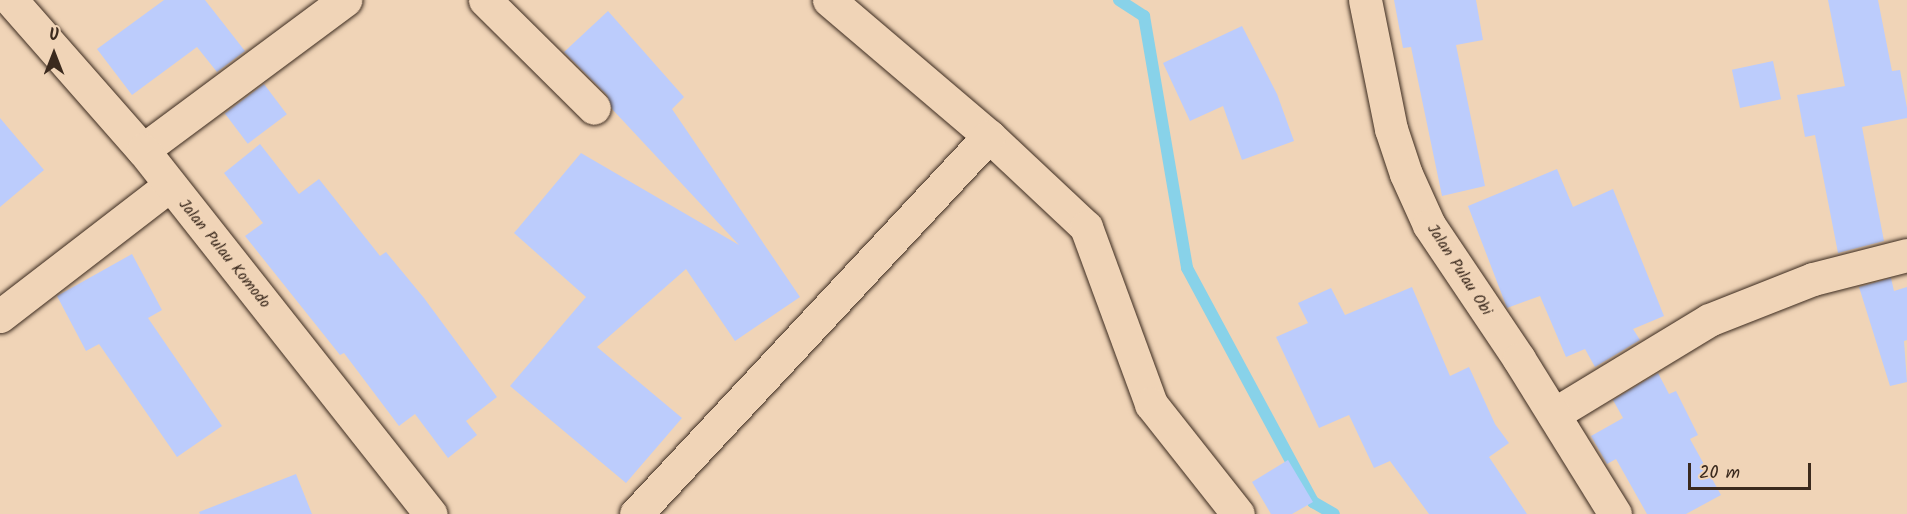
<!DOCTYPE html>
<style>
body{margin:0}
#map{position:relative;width:1907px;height:514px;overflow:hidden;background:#f0d4b7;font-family:Kalam,sans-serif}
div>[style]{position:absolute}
.stream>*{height:12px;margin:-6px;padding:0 6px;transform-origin:6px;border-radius:6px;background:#88d2e9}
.building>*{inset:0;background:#bcccfc;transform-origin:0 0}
.roads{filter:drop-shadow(0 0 2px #3b2a1e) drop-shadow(0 0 2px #3b2a1e)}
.street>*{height:33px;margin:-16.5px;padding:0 16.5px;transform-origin:16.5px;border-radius:16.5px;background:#f0d4b7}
.secondary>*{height:33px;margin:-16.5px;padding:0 16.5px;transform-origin:16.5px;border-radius:16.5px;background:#f0d4b7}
span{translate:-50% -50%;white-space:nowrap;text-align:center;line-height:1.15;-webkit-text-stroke:6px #f0d4b7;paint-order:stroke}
.street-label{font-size:16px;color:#3b2a1e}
.north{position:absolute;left:24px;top:24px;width:60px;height:60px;-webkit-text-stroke:4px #f0d4b7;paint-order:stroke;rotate:0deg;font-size:16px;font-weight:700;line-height:24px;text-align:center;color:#3b2a1e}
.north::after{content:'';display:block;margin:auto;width:21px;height:27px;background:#3b2a1e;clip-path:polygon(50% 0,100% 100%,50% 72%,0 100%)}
.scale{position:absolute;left:1688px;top:463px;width:123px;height:27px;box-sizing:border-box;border:3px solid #3b2a1e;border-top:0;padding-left:8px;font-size:18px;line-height:21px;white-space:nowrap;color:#3b2a1e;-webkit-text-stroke:4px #f0d4b7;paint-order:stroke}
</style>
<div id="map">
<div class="stream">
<div style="left:1119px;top:0;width:30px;rotate:33deg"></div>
<div style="left:1144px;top:16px;width:256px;rotate:80.3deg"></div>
<div style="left:1187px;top:268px;width:266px;rotate:61.7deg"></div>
<div style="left:1313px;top:502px;width:24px;rotate:30deg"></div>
</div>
<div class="building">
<div style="clip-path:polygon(164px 0,205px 0,245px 51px,217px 72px,197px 47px,132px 95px,97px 49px)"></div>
<div style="clip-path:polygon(1394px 0,1476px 0,1483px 40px,1456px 45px,1485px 186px,1442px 196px,1411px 47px,1403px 48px)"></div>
<div style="clip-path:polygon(1828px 0,1878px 0,1892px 71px,1900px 70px,1907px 108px,1907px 118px,1862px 127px,1884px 241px,1838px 253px,1815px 135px,1805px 137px,1797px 95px,1845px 86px)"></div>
<div style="clip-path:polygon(608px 11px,684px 97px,672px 109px,800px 297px,735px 341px,686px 269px,597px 347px,682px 418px,626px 483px,510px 386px,586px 297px,514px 233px,581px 153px,739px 245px,612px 109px,607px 95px,564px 52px)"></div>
<div style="clip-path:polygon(1242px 26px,1277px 94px,1294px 141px,1242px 160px,1223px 106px,1190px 121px,1163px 63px)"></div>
<div style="left:1773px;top:61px;width:39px;height:42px;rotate:78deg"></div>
<div style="left:264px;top:84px;width:38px;height:49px;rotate:53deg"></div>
<div style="clip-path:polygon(0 118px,44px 170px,0 207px)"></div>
<div style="clip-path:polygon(260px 144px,299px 194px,319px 179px,380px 256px,386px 252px,424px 298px,497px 397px,466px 421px,477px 435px,448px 458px,415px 414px,399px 426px,344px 353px,340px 355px,245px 236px,263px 223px,224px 173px)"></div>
<div style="clip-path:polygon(1557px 169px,1573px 207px,1613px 189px,1664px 316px,1633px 329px,1640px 340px,1595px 367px,1585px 349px,1566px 357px,1540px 296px,1507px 308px,1468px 206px)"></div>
<div style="clip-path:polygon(132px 254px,162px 310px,148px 318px,222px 426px,177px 457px,99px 344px,86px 351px,57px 296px)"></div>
<div style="clip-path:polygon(1891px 278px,1894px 291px,1907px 287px,1907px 340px,1904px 341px,1907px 382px,1890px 386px,1859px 287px)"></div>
<div style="clip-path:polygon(1412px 287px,1450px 376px,1469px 367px,1495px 424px,1509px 443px,1489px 457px,1527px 514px,1429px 514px,1390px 461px,1374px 468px,1349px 415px,1319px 428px,1276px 337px,1308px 323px,1298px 303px,1331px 288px,1345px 315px)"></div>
<div style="clip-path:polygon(1658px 373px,1669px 394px,1676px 391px,1698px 435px,1690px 439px,1721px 495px,1686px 514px,1647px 514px,1616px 459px,1607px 464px,1591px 436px,1623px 418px,1613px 400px)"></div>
<div style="clip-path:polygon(1288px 460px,1313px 502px,1292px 514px,1271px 514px,1252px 482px)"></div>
<div style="clip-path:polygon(296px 474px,312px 514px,200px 514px,199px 512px)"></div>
</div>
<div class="roads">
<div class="street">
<div style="left:485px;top:0;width:153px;rotate:44.7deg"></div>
<div style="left:829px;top:0;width:210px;rotate:40.4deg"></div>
<div style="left:989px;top:136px;width:133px;rotate:43.2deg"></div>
<div style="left:1086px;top:227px;width:189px;rotate:69.8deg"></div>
<div style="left:1151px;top:404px;width:140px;rotate:51.7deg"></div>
<div style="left:143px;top:150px;width:252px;rotate:-36.6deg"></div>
<div style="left:0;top:316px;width:213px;rotate:-37.6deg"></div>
<div style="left:1554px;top:414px;width:181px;rotate:-31.2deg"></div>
<div style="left:1709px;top:320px;width:112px;rotate:-21.5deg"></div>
<div style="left:1813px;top:279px;width:97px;rotate:-14.3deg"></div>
<div style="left:636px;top:514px;width:517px;rotate:-46.96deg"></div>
</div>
<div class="secondary">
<div style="left:11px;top:0;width:200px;rotate:48.7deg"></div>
<div style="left:143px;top:150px;width:464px;rotate:51.7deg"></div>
<div style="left:1365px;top:0;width:132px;rotate:78.6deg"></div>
<div style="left:1391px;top:129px;width:47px;rotate:71.6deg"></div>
<div style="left:1406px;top:174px;width:56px;rotate:65.7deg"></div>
<div style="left:1429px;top:225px;width:161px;rotate:56.1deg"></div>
<div style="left:1519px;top:359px;width:182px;rotate:58.2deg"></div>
</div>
</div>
<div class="street-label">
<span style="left:224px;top:254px;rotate:51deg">Jalan Pulau Komodo</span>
<span style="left:1459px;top:270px;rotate:57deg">Jalan Pulau Obi</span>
</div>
<div class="north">U</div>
<div class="scale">20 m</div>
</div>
